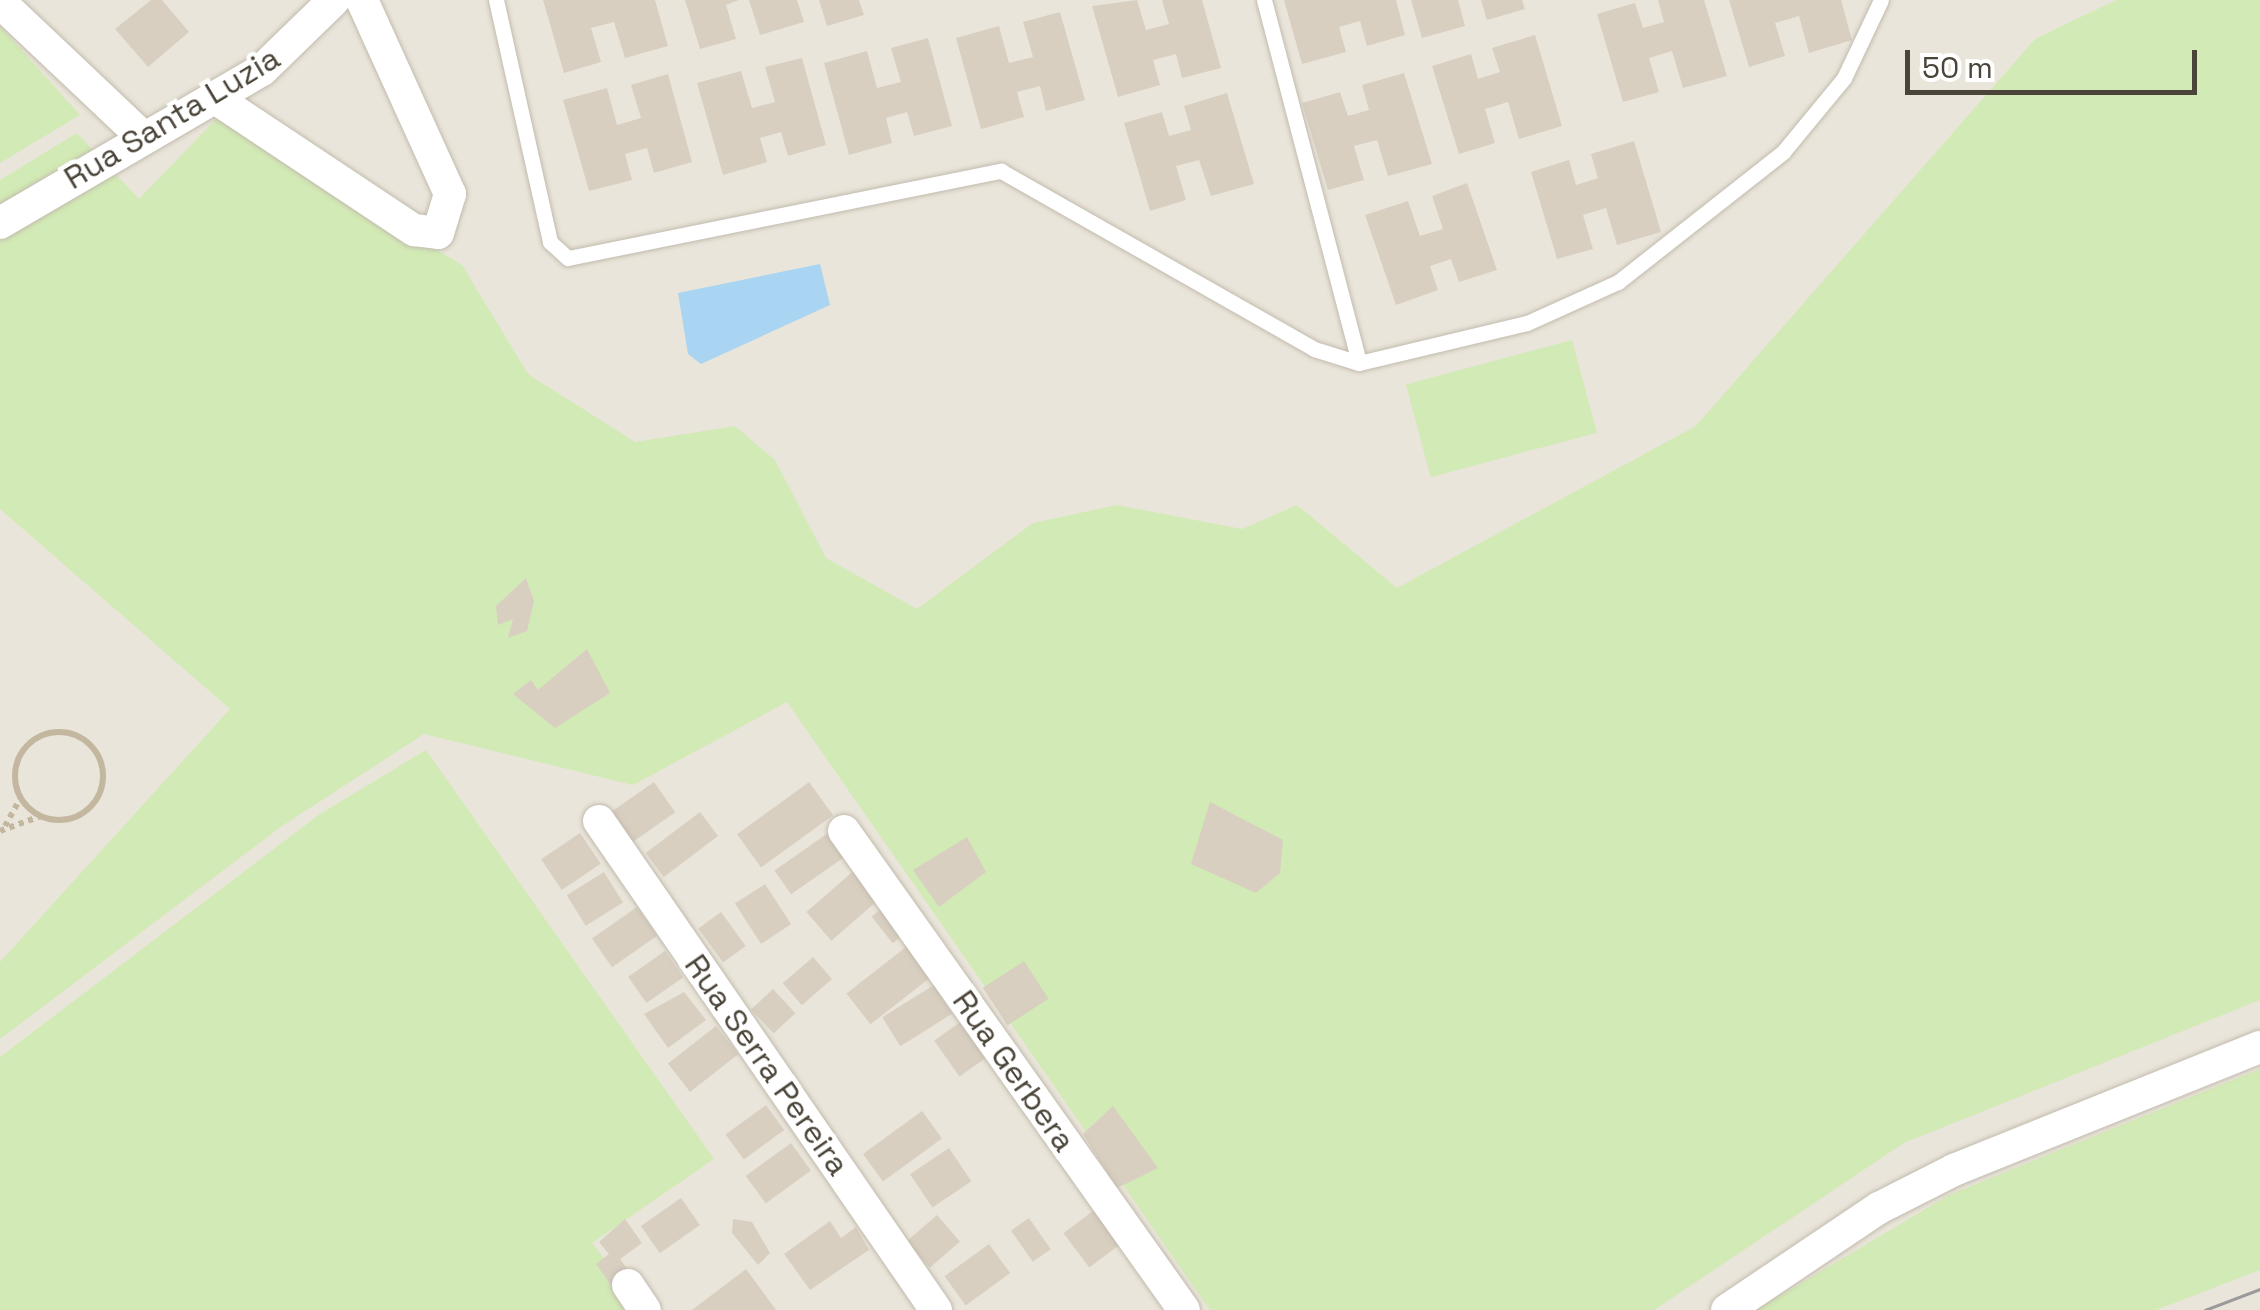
<!DOCTYPE html>
<style>
body{margin:0}
#map{position:relative;width:2260px;height:1310px;overflow:hidden;background:#f6f3ec;font-family:"Space Grotesk",sans-serif}
div>[style]{position:absolute}
.residential>*{inset:0;background:#eae5da}
.green>*{inset:0;background:#d2eab5;transform-origin:0 0}
.water>*{inset:0;background:#a9d4f2}
.building>*{inset:0;background:#d8cfc1;transform-origin:0 0}
.path>*{height:6px;margin-top:-3px;transform-origin:0;background:repeating-linear-gradient(90deg,#c4b79f 0 5px,transparent 0 10px)}
.path>.ring{margin:-3px;padding:0;box-sizing:content-box;background:none;border:6px solid #c4b79f;border-radius:50%}
.roads{filter:drop-shadow(0 0 2px #c2bbae) drop-shadow(0 0 2px #c2bbae)}
.service>*{height:15px;margin:-7.5px;padding:0 7.5px;transform-origin:7.5px;border-radius:7.5px;background:#fff}
.minor>*{height:32px;margin:-16px;padding:0 16px;transform-origin:16px;border-radius:16px;background:#fff}
.tram>*{height:2.5px;margin:-1.25px;padding:0 1.25px;transform-origin:1.25px;border-radius:1.25px;background:#9a9a9a}
span{translate:-50% -50%;white-space:nowrap;text-align:center;line-height:1.15;-webkit-text-stroke:9px #fff;paint-order:stroke}
.street-label{font-size:32px;color:#4b4439}
.scale{position:absolute;left:1905px;top:50px;width:292px;height:45px;box-sizing:border-box;border:5px solid #4b4439;border-top:0;padding-left:12px;font-size:30px;line-height:35px;white-space:nowrap;color:#4b4439;-webkit-text-stroke:8px #fff;paint-order:stroke}
</style>
<div id="map">
<div class="residential">
<div style="clip-path:polygon(0 0,2260px 0,2260px 1310px,193px 1310px,0 1239px)"></div>
</div>
<div class="green">
<div style="clip-path:polygon(2116px 0,2260px 0,2260px 1000px,1904px 1143px,1654px 1310px,1210px 1310px,787px 702px,633px 785px,424px 734px,282px 826px,0 1039px,0 962px,230px 709px,0 509px,0 180px,77px 133px,139px 199px,218px 117px,462px 265px,528px 374px,635px 442px,735px 426px,775px 460px,826px 558px,917px 609px,1033px 523px,1117px 505px,1242px 529px,1297px 505px,1397px 588px,1696px 426px,2035px 39px)"></div>
<div style="clip-path:polygon(0 26px,80px 115px,0 163px)"></div>
<div style="left:1572px;top:340px;width:96px;height:172px;rotate:75deg"></div>
<div style="clip-path:polygon(426px 750px,714px 1159px,592px 1243px,644px 1310px,0 1310px,0 1057px,320px 814px)"></div>
<div style="clip-path:polygon(2260px 1069px,2260px 1270px,2156px 1310px,1756px 1310px,1949px 1195px)"></div>
</div>
<div class="water">
<div style="clip-path:polygon(820px 264px,830px 305px,701px 364px,688px 354px,678px 293px)"></div>
</div>
<div class="building">
<div style="clip-path:polygon(151px 0,162px 0,189px 32px,148px 67px,115px 29px)"></div>
<div style="clip-path:polygon(543px 0,655px 0,668px 46px,625px 58px,614px 22px,591px 28px,601px 62px,564px 73px)"></div>
<div style="clip-path:polygon(685px 0,739px 0,726px 5px,736px 39px,700px 49px)"></div>
<div style="clip-path:polygon(749px 0,797px 0,804px 22px,760px 35px)"></div>
<div style="clip-path:polygon(819px 0,859px 0,864px 15px,827px 26px)"></div>
<div style="clip-path:polygon(1137px 0,1146px 30px,1169px 24px,1162px 0,1202px 0,1221px 68px,1182px 78px,1176px 54px,1153px 60px,1160px 85px,1118px 97px,1092px 6px)"></div>
<div style="clip-path:polygon(1284px 0,1396px 0,1405px 35px,1367px 46px,1360px 21px,1339px 27px,1346px 52px,1302px 64px)"></div>
<div style="clip-path:polygon(1411px 0,1458px 0,1465px 26px,1422px 38px)"></div>
<div style="clip-path:polygon(1481px 0,1522px 0,1525px 9px,1487px 20px)"></div>
<div style="clip-path:polygon(1658px 0,1704px 0,1727px 76px,1683px 88px,1672px 51px,1649px 58px,1659px 92px,1623px 102px,1597px 14px,1635px 3px,1643px 28px,1664px 22px)"></div>
<div style="clip-path:polygon(1729px 0,1841px 0,1852px 40px,1809px 53px,1799px 16px,1775px 23px,1785px 56px,1749px 67px)"></div>
<div style="clip-path:polygon(1060px 12px,1085px 100px,1046px 111px,1040px 86px,1017px 92px,1024px 117px,981px 129px,956px 38px,999px 26px,1009px 63px,1033px 57px,1023px 22px)"></div>
<div style="clip-path:polygon(1535px 35px,1562px 126px,1519px 139px,1508px 102px,1485px 109px,1495px 143px,1459px 154px,1432px 66px,1471px 54px,1478px 79px,1500px 72px,1492px 48px)"></div>
<div style="clip-path:polygon(928px 38px,952px 126px,914px 136px,907px 112px,886px 118px,892px 143px,849px 155px,824px 63px,867px 51px,877px 88px,901px 82px,891px 48px)"></div>
<div style="clip-path:polygon(802px 58px,826px 145px,788px 156px,781px 132px,760px 138px,767px 162px,723px 175px,697px 83px,741px 71px,752px 108px,775px 102px,765px 67px)"></div>
<div style="clip-path:polygon(1404px 73px,1432px 164px,1388px 176px,1377px 140px,1354px 146px,1364px 180px,1328px 190px,1302px 103px,1340px 92px,1348px 116px,1369px 110px,1362px 85px)"></div>
<div style="clip-path:polygon(668px 74px,692px 162px,654px 173px,647px 148px,625px 154px,632px 180px,589px 191px,563px 100px,607px 88px,617px 125px,641px 118px,631px 85px)"></div>
<div style="clip-path:polygon(1227px 93px,1254px 184px,1211px 196px,1199px 160px,1176px 166px,1186px 200px,1150px 211px,1124px 123px,1162px 112px,1169px 136px,1191px 130px,1184px 106px)"></div>
<div style="clip-path:polygon(1634px 141px,1661px 232px,1617px 245px,1606px 208px,1583px 215px,1593px 249px,1557px 259px,1531px 172px,1569px 160px,1576px 185px,1598px 178px,1591px 154px)"></div>
<div style="clip-path:polygon(1467px 183px,1497px 270px,1459px 282px,1451px 259px,1430px 266px,1438px 290px,1396px 305px,1365px 215px,1408px 201px,1420px 236px,1443px 229px,1432px 196px)"></div>
<div style="clip-path:polygon(526px 578px,534px 601px,527px 631px,508px 638px,513px 619px,498px 625px,496px 606px)"></div>
<div style="clip-path:polygon(587px 649px,610px 693px,555px 728px,513px 694px,531px 680px,538px 690px)"></div>
<div style="left:654px;top:782px;width:37px;height:55px;rotate:55deg"></div>
<div style="left:809px;top:782px;width:41px;height:89px;rotate:54deg"></div>
<div style="clip-path:polygon(1210px 802px,1283px 840px,1280px 873px,1256px 893px,1191px 864px)"></div>
<div style="left:700px;top:812px;width:30px;height:68px;rotate:53deg"></div>
<div style="left:831px;top:831px;width:29px;height:69px;rotate:55deg"></div>
<div style="left:580px;top:833px;width:37px;height:47px;rotate:56deg"></div>
<div style="clip-path:polygon(967px 837px,986px 872px,939px 907px,913px 870px)"></div>
<div style="left:857px;top:868px;width:38px;height:67px;rotate:49deg"></div>
<div style="left:604px;top:872px;width:36px;height:44px;rotate:58deg"></div>
<div style="left:765px;top:884px;width:48px;height:36px;rotate:57deg"></div>
<div style="left:885px;top:906px;width:34px;height:17px;rotate:52deg"></div>
<div style="left:637px;top:907px;width:35px;height:55px;rotate:55deg"></div>
<div style="left:721px;top:912px;width:42px;height:28px;rotate:54deg"></div>
<div style="left:915px;top:940px;width:39px;height:87px;rotate:52deg"></div>
<div style="left:665px;top:951px;width:32px;height:45px;rotate:55deg"></div>
<div style="left:813px;top:957px;width:29px;height:40px;rotate:49deg"></div>
<div style="left:1024px;top:961px;width:45px;height:49px;rotate:57deg"></div>
<div style="left:934px;top:985px;width:34px;height:61px;rotate:58deg"></div>
<div style="left:773px;top:989px;width:33px;height:30px;rotate:47deg"></div>
<div style="clip-path:polygon(684px 992px,706px 1020px,668px 1048px,644px 1014px)"></div>
<div style="left:962px;top:1021px;width:44px;height:34px;rotate:55deg"></div>
<div style="left:716px;top:1026px;width:36px;height:61px;rotate:52deg"></div>
<div style="left:766px;top:1105px;width:31px;height:50px;rotate:54deg"></div>
<div style="clip-path:polygon(1113px 1106px,1158px 1168px,1117px 1188px,1083px 1134px)"></div>
<div style="left:922px;top:1111px;width:34px;height:73px;rotate:54deg"></div>
<div style="left:791px;top:1143px;width:34px;height:56px;rotate:54deg"></div>
<div style="left:949px;top:1148px;width:40px;height:47px;rotate:56deg"></div>
<div style="left:681px;top:1198px;width:33px;height:49px;rotate:55deg"></div>
<div style="left:1097px;top:1208px;width:43px;height:42px;rotate:53deg"></div>
<div style="left:937px;top:1215px;width:35px;height:40px;rotate:49deg"></div>
<div style="left:1029px;top:1218px;width:38px;height:22px;rotate:55deg"></div>
<div style="clip-path:polygon(625px 1219px,642px 1243px,620px 1259px,631px 1274px,611px 1285px,596px 1264px,609px 1254px,599px 1242px)"></div>
<div style="clip-path:polygon(733px 1219px,752px 1222px,770px 1253px,758px 1265px,732px 1233px)"></div>
<div style="clip-path:polygon(830px 1221px,841px 1238px,856px 1227px,869px 1250px,810px 1290px,784px 1254px)"></div>
<div style="left:989px;top:1244px;width:36px;height:55px;rotate:54deg"></div>
<div style="clip-path:polygon(746px 1269px,776px 1310px,692px 1310px)"></div>
</div>
<div class="path">
<div class="ring" style="left:15px;top:732px;width:82px;height:82px"></div>
<div style="left:5px;top:826px;width:33px;rotate:-61deg"></div>
<div style="left:0;top:831px;width:44px;rotate:-20.1deg"></div>
</div>
<div class="roads">
<div class="service">
<div style="left:496px;top:0;width:248px;rotate:77.4deg"></div>
<div style="left:550px;top:242px;width:24px;rotate:42deg"></div>
<div style="left:568px;top:258px;width:442px;rotate:-11.4deg"></div>
<div style="left:1001px;top:171px;width:360px;rotate:29.6deg"></div>
<div style="left:1314px;top:349px;width:47px;rotate:17.3deg"></div>
<div style="left:1359px;top:363px;width:173px;rotate:-13.4deg"></div>
<div style="left:1527px;top:323px;width:100px;rotate:-24.3deg"></div>
<div style="left:1618px;top:282px;width:210px;rotate:-38.2deg"></div>
<div style="left:1783px;top:152px;width:96px;rotate:-50.5deg"></div>
<div style="left:1844px;top:78px;width:86px;rotate:-64.6deg"></div>
<div style="left:1264px;top:0;width:375px;rotate:75.3deg"></div>
</div>
<div class="minor">
<div style="left:0;top:2px;width:197px;rotate:43.4deg"></div>
<div style="left:215px;top:98px;width:239px;rotate:33.6deg"></div>
<div style="left:414px;top:230px;width:24px;rotate:7deg"></div>
<div style="left:438px;top:233px;width:41px;rotate:-72.9deg"></div>
<div style="left:450px;top:194px;width:213px;rotate:-114.4deg"></div>
<div style="left:0;top:223px;width:303px;rotate:-30.3deg"></div>
<div style="left:262px;top:70px;width:100px;rotate:-44.2deg"></div>
<div style="left:599px;top:821px;width:594px;rotate:55.43deg"></div>
<div style="left:844px;top:831px;width:587px;rotate:54.63deg"></div>
<div style="left:628px;top:1285px;width:30px;rotate:56deg"></div>
<div style="left:1727px;top:1310px;width:183px;rotate:-33.9deg"></div>
<div style="left:1879px;top:1208px;width:84px;rotate:-26.9deg"></div>
<div style="left:1954px;top:1170px;width:330px;rotate:-21.9deg"></div>
</div>
</div>
<div class="tram">
<div style="left:2205px;top:1310px;width:59px;rotate:-20.9deg"></div>
</div>
<div class="street-label">
<span style="left:172px;top:118px;rotate:-31deg">Rua Santa Luzia</span>
<span style="left:767px;top:1065px;rotate:55deg">Rua Serra Pereira</span>
<span style="left:1014px;top:1071px;rotate:55deg">Rua Gerbera</span>
</div>
<div class="scale">50 m</div>
</div>
